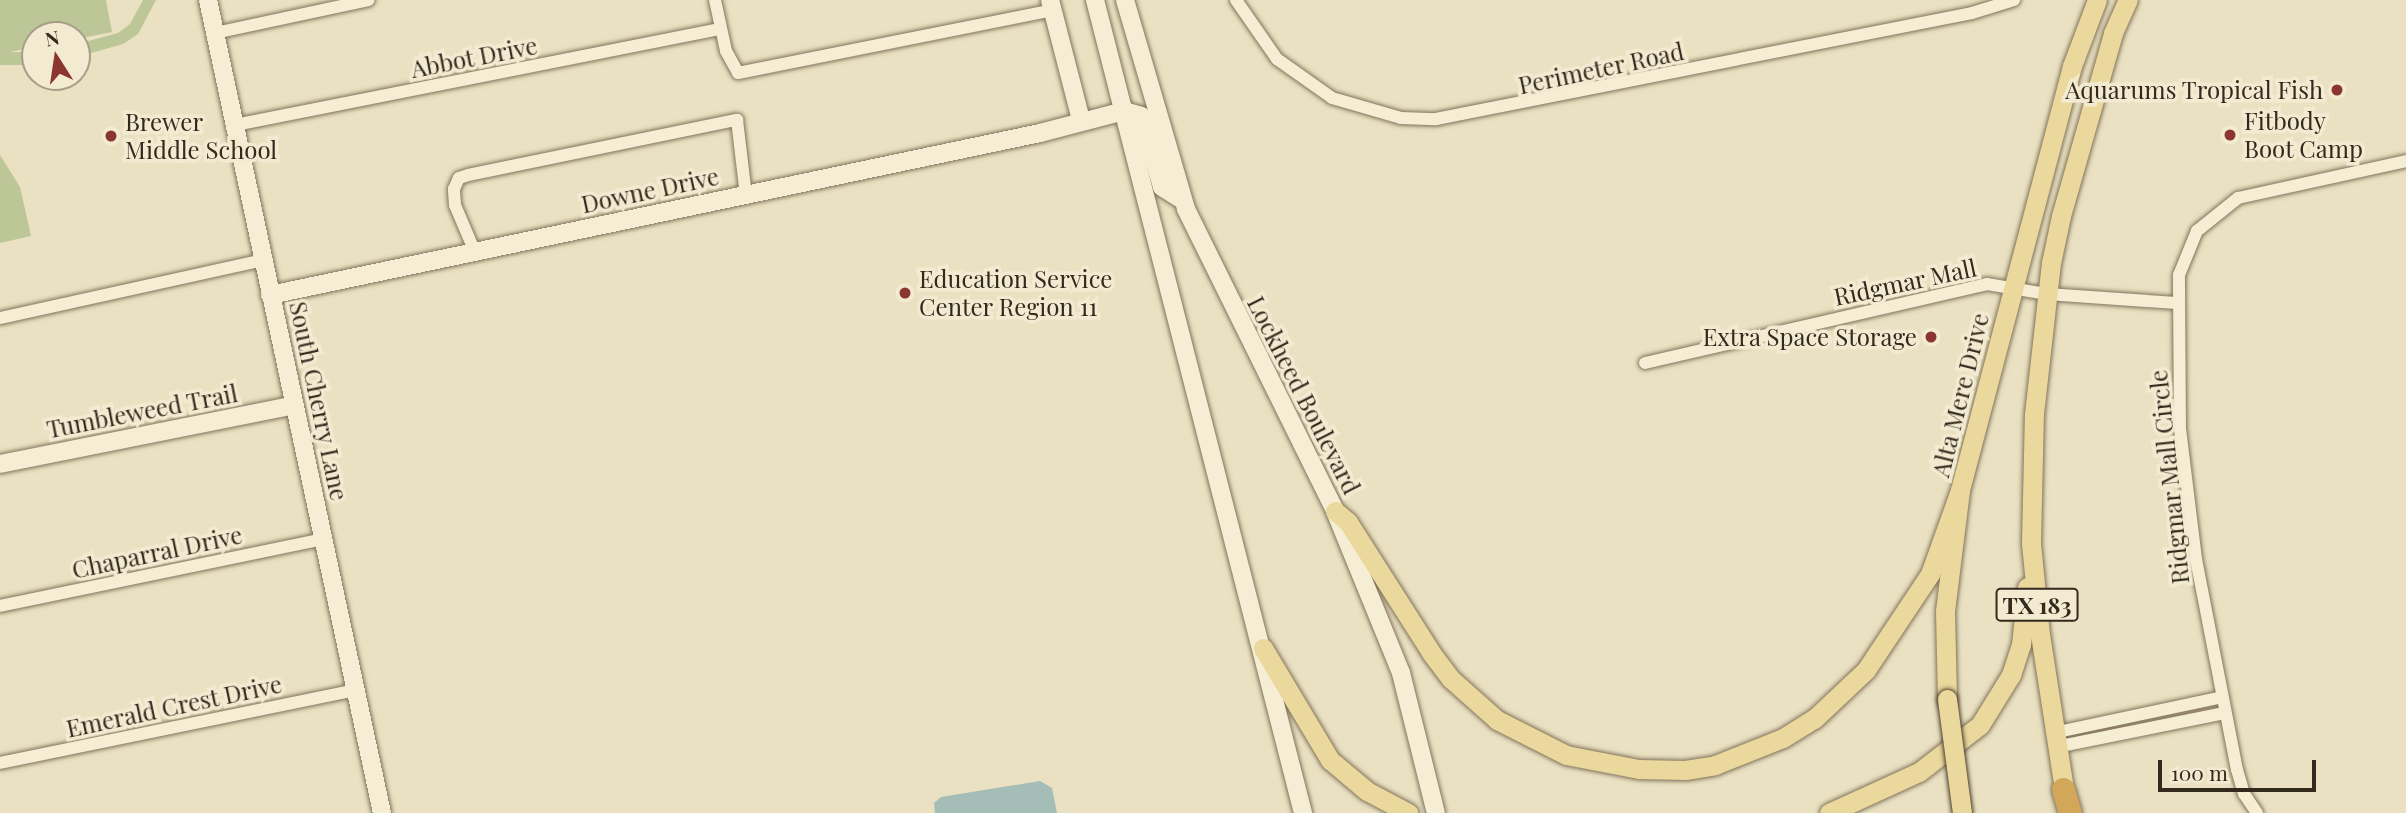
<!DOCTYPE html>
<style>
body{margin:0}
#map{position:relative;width:2406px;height:813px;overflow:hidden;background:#e9e1c2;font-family:"Playfair Display",serif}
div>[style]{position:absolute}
.green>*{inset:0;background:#bdc697;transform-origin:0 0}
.water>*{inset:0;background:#a4bdb7}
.roads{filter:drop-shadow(0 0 2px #82735b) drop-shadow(0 0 2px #82735b)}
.street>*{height:12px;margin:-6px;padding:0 6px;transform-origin:6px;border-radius:6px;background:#f5eed4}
.secondary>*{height:18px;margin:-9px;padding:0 9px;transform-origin:9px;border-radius:9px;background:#f5eed4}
.primary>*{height:19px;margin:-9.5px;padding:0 9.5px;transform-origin:9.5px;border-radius:9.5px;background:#ead89d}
.highway>*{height:23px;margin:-11.5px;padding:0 11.5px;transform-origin:11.5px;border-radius:11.5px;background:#d2a759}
.bridges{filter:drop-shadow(0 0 2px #50412f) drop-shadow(0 0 2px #50412f)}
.primary-bridge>*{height:19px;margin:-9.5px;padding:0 9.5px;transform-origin:9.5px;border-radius:9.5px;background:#ead89d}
.dots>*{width:19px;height:19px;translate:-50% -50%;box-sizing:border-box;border:4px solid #f2ebd1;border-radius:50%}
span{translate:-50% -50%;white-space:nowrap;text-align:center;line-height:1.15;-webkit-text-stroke:7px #f2ebd1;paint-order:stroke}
.shield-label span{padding:2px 5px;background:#f2ebd1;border:2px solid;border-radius:5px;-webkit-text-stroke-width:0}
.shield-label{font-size:23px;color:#332a1e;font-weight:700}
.street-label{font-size:24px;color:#332a1e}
.poi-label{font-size:24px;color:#332a1e}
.right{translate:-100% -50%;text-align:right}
.left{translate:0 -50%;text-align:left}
.north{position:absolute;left:21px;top:21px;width:70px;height:70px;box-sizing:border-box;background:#f2ebd1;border:2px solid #a69e89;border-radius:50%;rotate:348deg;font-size:19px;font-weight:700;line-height:28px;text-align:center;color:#332a1e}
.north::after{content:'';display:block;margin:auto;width:24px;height:32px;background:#8b3730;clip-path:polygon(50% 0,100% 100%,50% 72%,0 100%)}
.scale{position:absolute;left:2158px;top:760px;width:158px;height:32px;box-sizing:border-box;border:4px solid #332a1e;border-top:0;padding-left:9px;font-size:21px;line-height:24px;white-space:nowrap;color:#332a1e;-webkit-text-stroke:5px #f2ebd1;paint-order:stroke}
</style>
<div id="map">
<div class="green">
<div style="clip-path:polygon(0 0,106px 0,112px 32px,77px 39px,77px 35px,35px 35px,35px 47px,0 54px)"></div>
<div style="clip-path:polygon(143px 0,156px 0,138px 34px,123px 44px,77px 57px,77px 44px,118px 33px,130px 24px)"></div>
<div style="left:35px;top:52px;width:13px;height:36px;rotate:90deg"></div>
<div style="clip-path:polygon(0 155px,20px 187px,31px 236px,0 243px)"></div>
</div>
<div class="water">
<div style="clip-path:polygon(1040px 781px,1052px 788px,1057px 813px,935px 813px,934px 803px,941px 797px)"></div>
</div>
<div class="roads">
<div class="street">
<div style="left:715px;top:0;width:52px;rotate:77.8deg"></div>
<div style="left:726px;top:51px;width:25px;rotate:61deg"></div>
<div style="left:738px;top:73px;width:321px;rotate:-11.3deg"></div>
<div style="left:1236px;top:0;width:72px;rotate:55.2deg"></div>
<div style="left:1277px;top:59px;width:67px;rotate:35.3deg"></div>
<div style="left:1332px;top:98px;width:72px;rotate:16.2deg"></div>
<div style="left:1401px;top:118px;width:35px;rotate:2deg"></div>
<div style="left:1436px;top:119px;width:546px;rotate:-11.19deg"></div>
<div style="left:1972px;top:13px;width:44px;rotate:-17.2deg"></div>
<div style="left:215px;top:33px;width:157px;rotate:-12.1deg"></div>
<div style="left:235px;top:125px;width:495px;rotate:-11.2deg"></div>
<div style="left:475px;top:252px;width:51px;rotate:-113.1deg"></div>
<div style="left:455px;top:205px;width:16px;rotate:-94deg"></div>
<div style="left:454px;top:189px;width:12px;rotate:-66deg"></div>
<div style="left:459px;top:178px;width:9px;rotate:-18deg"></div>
<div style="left:468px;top:175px;width:275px;rotate:-11.6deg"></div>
<div style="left:737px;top:120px;width:76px;rotate:83.2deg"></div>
<div style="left:0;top:318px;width:269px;rotate:-12.4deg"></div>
<div style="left:1645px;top:363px;width:351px;rotate:-13deg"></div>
<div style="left:1987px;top:284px;width:61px;rotate:9.5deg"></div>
<div style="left:2047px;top:294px;width:130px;rotate:4deg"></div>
<div style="left:0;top:606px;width:330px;rotate:-11.7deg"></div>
<div style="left:2053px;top:733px;width:173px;rotate:-12deg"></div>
<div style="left:2056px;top:747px;width:172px;rotate:-11.4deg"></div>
<div style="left:0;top:763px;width:363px;rotate:-11.6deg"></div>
<div style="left:2257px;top:813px;width:23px;rotate:-124deg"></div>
<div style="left:2244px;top:794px;width:25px;rotate:-106deg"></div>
<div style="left:2237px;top:770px;width:215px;rotate:-101deg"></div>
<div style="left:2196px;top:559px;width:131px;rotate:-97deg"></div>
<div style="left:2180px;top:429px;width:154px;rotate:-90.4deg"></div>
<div style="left:2179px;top:275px;width:48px;rotate:-67.8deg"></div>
<div style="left:2197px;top:231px;width:53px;rotate:-38.8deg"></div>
<div style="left:2238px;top:198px;width:172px;rotate:-12.4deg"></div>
</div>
<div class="secondary">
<div style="left:208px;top:0;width:831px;rotate:77.92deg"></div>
<div style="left:1050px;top:0;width:124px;rotate:75.5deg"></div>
<div style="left:1095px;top:0;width:839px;rotate:75.65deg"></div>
<div style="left:1125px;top:0;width:218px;rotate:73.7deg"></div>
<div style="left:1186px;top:209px;width:337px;rotate:63.7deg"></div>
<div style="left:1335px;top:511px;width:175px;rotate:67.8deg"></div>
<div style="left:1401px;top:673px;width:144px;rotate:76deg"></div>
<div style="left:270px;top:295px;width:787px;rotate:-11.88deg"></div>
<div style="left:1040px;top:133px;width:87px;rotate:-14.7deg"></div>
<div style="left:1124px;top:111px;width:18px;rotate:16deg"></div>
<div style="left:1141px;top:116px;width:74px;rotate:73.5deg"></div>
<div style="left:1162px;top:187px;width:25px;rotate:32deg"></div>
<div style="left:0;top:464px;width:300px;rotate:-11.3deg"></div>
</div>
<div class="primary">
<div style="left:1335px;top:511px;width:17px;rotate:40deg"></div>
<div style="left:1348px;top:522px;width:156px;rotate:57.5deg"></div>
<div style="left:1432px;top:654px;width:31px;rotate:53deg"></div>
<div style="left:1451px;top:679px;width:62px;rotate:41.7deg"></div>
<div style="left:1497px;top:720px;width:77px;rotate:26.9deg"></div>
<div style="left:1566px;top:755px;width:74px;rotate:10.9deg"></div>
<div style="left:1639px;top:769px;width:46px;rotate:1.2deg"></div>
<div style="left:1685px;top:770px;width:30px;rotate:-9deg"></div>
<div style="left:1715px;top:765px;width:73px;rotate:-21.7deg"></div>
<div style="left:1783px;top:738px;width:36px;rotate:-32deg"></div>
<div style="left:1814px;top:719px;width:71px;rotate:-43.3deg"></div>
<div style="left:1866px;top:670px;width:115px;rotate:-56.3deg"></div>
<div style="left:1930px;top:574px;width:89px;rotate:-70.3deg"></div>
<div style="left:1263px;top:648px;width:131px;rotate:59.1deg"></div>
<div style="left:1330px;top:760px;width:48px;rotate:40deg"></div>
<div style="left:1367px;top:791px;width:47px;rotate:28.2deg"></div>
<div style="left:1947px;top:699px;width:88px;rotate:-91.3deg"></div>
<div style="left:1945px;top:611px;width:122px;rotate:-82.9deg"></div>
<div style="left:1960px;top:490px;width:439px;rotate:-75.2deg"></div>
<div style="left:2072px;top:66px;width:71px;rotate:-69.3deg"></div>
<div style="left:2066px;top:802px;width:169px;rotate:-98.8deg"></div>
<div style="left:2040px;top:635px;width:92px;rotate:-95.6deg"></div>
<div style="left:2031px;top:543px;width:129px;rotate:-88.7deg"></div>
<div style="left:2034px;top:414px;width:152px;rotate:-83.6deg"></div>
<div style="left:2051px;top:263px;width:48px;rotate:-78deg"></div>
<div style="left:2061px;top:216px;width:190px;rotate:-74.1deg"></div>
<div style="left:2113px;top:33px;width:36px;rotate:-66deg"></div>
<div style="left:1829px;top:813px;width:99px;rotate:-24.5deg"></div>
<div style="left:1919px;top:772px;width:77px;rotate:-37.6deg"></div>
<div style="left:1980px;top:725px;width:59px;rotate:-58.2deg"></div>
<div style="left:2011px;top:675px;width:32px;rotate:-72deg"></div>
<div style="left:2021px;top:645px;width:58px;rotate:-84.1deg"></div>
</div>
<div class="highway">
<div style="left:2063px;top:789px;width:25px;rotate:74deg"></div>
</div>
</div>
<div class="bridges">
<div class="primary-bridge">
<div style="left:1947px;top:699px;width:115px;rotate:82.5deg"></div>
</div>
</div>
<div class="dots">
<div style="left:2337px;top:90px;background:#8b3730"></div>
<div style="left:2230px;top:135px;background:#8b3730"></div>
<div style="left:111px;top:136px;background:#8b3730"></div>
<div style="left:905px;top:293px;background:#8b3730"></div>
<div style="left:1931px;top:337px;background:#8b3730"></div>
</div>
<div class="shield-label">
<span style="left:2037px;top:605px">TX 183</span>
</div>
<div class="street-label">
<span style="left:474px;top:57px;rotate:-11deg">Abbot Drive</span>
<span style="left:1601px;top:68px;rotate:-12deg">Perimeter Road</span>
<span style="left:650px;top:190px;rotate:-12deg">Downe Drive</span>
<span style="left:1905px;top:282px;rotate:-12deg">Ridgmar Mall</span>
<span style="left:1304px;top:395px;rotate:63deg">Lockheed Boulevard</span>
<span style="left:1960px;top:395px;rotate:-76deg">Alta Mere Drive</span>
<span style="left:319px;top:401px;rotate:78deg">South Cherry Lane</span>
<span style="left:142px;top:411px;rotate:-11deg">Tumbleweed Trail</span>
<span style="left:2169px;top:477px;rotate:-96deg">Ridgmar Mall Circle</span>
<span style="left:157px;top:552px;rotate:-12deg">Chaparral Drive</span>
<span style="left:174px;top:706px;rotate:-12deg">Emerald Crest Drive</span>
</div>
<div class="poi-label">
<span class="right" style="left:2323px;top:90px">Aquarums Tropical Fish</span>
<span class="left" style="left:2244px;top:135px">Fitbody<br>Boot Camp</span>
<span class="left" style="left:125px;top:136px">Brewer<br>Middle School</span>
<span class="left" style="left:919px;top:293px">Education Service<br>Center Region 11</span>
<span class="right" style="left:1917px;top:337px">Extra Space Storage</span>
</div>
<div class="north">N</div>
<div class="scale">100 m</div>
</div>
